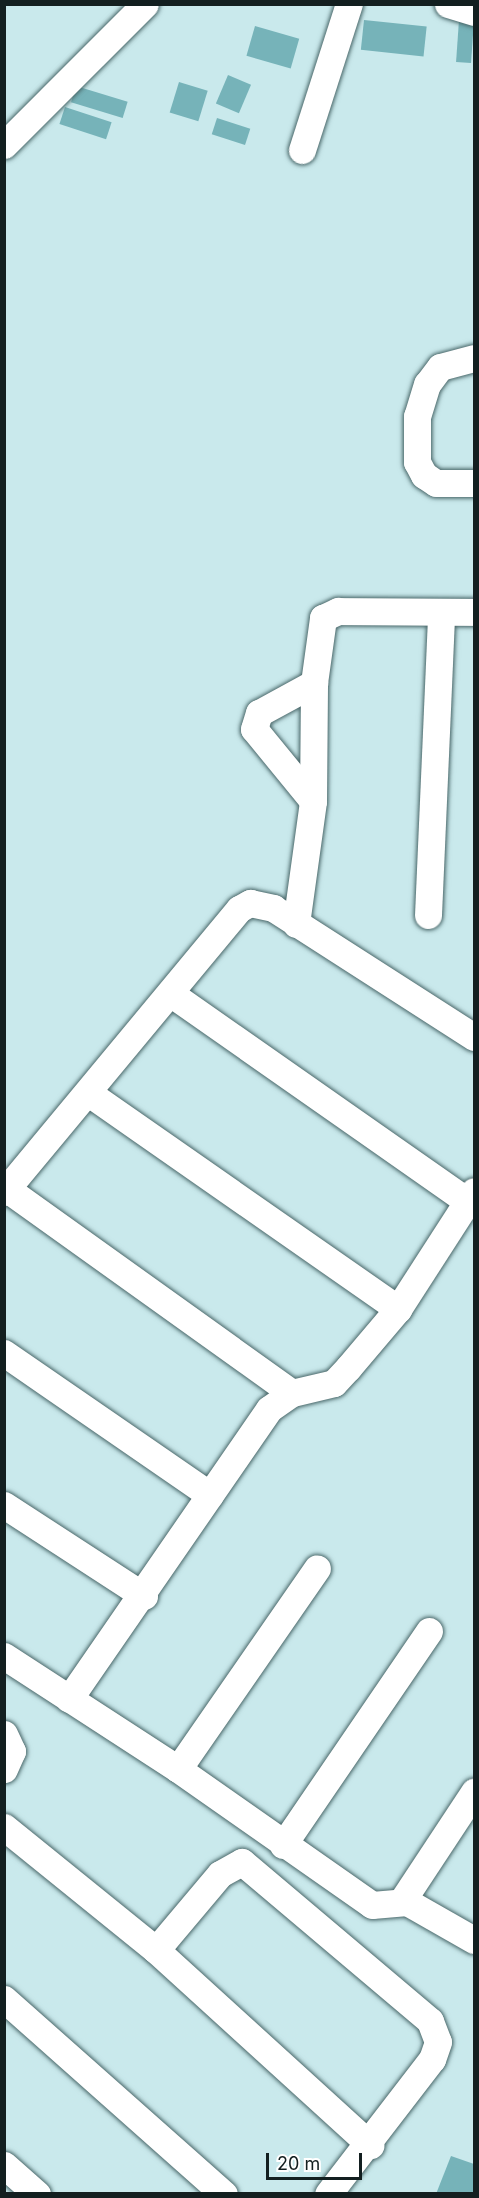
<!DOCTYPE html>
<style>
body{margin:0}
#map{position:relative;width:479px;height:2198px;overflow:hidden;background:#c9e9ec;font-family:Inter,sans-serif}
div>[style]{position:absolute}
.building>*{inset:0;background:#76b3b9;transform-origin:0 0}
.roads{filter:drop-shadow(0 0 2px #496769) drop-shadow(0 0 2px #496769)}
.street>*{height:27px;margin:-13.5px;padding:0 13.5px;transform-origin:13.5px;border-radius:13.5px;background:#fff}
span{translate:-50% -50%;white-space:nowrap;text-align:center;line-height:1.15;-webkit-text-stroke:5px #fff;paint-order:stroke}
.frame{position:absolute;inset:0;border:6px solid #131f20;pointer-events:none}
.scale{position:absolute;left:266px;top:2153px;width:96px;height:27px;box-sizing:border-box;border:3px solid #131f20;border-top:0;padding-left:8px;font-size:18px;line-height:21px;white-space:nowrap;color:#131f20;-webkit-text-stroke:4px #fff;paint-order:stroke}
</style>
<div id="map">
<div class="building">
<div style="left:364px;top:20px;width:63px;height:30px;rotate:6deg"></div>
<div style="left:459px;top:20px;width:15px;height:42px;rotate:4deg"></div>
<div style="left:255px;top:26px;width:46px;height:31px;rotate:16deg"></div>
<div style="left:228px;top:75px;width:25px;height:31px;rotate:23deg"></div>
<div style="left:179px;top:82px;width:30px;height:32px;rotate:17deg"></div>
<div style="left:76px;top:86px;width:54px;height:17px;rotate:17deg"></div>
<div style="left:65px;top:107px;width:49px;height:18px;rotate:18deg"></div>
<div style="left:217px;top:118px;width:35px;height:17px;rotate:18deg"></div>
<div style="clip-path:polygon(451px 2156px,474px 2164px,474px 2194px,436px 2194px)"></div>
</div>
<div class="roads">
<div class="street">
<div style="left:448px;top:4px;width:27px;rotate:17deg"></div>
<div style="left:4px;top:145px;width:199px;rotate:-45deg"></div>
<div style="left:302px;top:150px;width:153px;rotate:-72.2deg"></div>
<div style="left:474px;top:358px;width:35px;rotate:165deg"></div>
<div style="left:440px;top:367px;width:21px;rotate:127deg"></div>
<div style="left:427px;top:384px;width:34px;rotate:107deg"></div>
<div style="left:417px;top:416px;width:46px;rotate:90deg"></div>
<div style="left:417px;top:462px;width:15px;rotate:62deg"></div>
<div style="left:424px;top:475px;width:14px;rotate:34deg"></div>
<div style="left:436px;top:483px;width:38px"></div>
<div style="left:313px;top:801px;width:93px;rotate:-129.3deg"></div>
<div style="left:254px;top:729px;width:17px;rotate:-73deg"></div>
<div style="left:259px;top:713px;width:63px;rotate:-28.6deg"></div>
<div style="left:428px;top:915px;width:301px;rotate:-87.5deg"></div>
<div style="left:296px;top:924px;width:124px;rotate:-82.1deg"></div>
<div style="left:313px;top:801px;width:118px;rotate:-89.5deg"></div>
<div style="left:314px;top:683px;width:66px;rotate:-82.1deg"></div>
<div style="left:323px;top:618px;width:17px;rotate:-25deg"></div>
<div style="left:338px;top:611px;width:136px;rotate:0.4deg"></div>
<div style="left:170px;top:993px;width:365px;rotate:35deg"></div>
<div style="left:90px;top:1094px;width:376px;rotate:34.9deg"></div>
<div style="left:7px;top:1189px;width:350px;rotate:35.6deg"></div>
<div style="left:4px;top:1192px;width:368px;rotate:-50.3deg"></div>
<div style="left:239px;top:909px;width:13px;rotate:-29deg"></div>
<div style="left:250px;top:903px;width:24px;rotate:12deg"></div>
<div style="left:273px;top:908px;width:239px;rotate:32.7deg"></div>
<div style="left:4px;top:1353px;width:250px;rotate:34.6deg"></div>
<div style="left:4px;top:1505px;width:167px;rotate:33deg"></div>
<div style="left:4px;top:1656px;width:207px;rotate:33deg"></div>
<div style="left:178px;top:1769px;width:237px;rotate:35deg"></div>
<div style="left:372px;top:1905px;width:35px;rotate:-5deg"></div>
<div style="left:407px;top:1902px;width:77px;rotate:29.6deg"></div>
<div style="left:69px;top:1699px;width:352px;rotate:-55.4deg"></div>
<div style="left:269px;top:1409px;width:28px;rotate:-35deg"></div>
<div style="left:292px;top:1393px;width:43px;rotate:-13.4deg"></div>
<div style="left:334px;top:1383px;width:21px;rotate:-47deg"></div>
<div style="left:348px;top:1368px;width:77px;rotate:-49.7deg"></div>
<div style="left:398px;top:1309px;width:140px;rotate:-57.2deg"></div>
<div style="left:4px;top:1734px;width:19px;rotate:65deg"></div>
<div style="left:12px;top:1751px;width:20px;rotate:114deg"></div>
<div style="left:178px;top:1769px;width:244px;rotate:-55.3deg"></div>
<div style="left:4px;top:1827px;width:196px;rotate:39deg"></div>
<div style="left:156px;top:1950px;width:290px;rotate:42.3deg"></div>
<div style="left:283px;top:1845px;width:259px;rotate:-55.7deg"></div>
<div style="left:402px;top:1901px;width:131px;rotate:-56.6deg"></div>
<div style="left:156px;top:1950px;width:99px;rotate:-49.9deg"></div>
<div style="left:220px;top:1874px;width:25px;rotate:-29deg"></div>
<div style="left:242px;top:1862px;width:246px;rotate:40.2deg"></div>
<div style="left:430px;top:2021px;width:22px;rotate:69deg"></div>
<div style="left:438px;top:2042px;width:18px;rotate:109deg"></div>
<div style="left:432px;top:2059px;width:170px;rotate:127.6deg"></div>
<div style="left:4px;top:1999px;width:294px;rotate:41.6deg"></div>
<div style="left:4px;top:2165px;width:44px;rotate:41.3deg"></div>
</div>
</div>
<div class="frame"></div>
<div class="scale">20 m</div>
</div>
